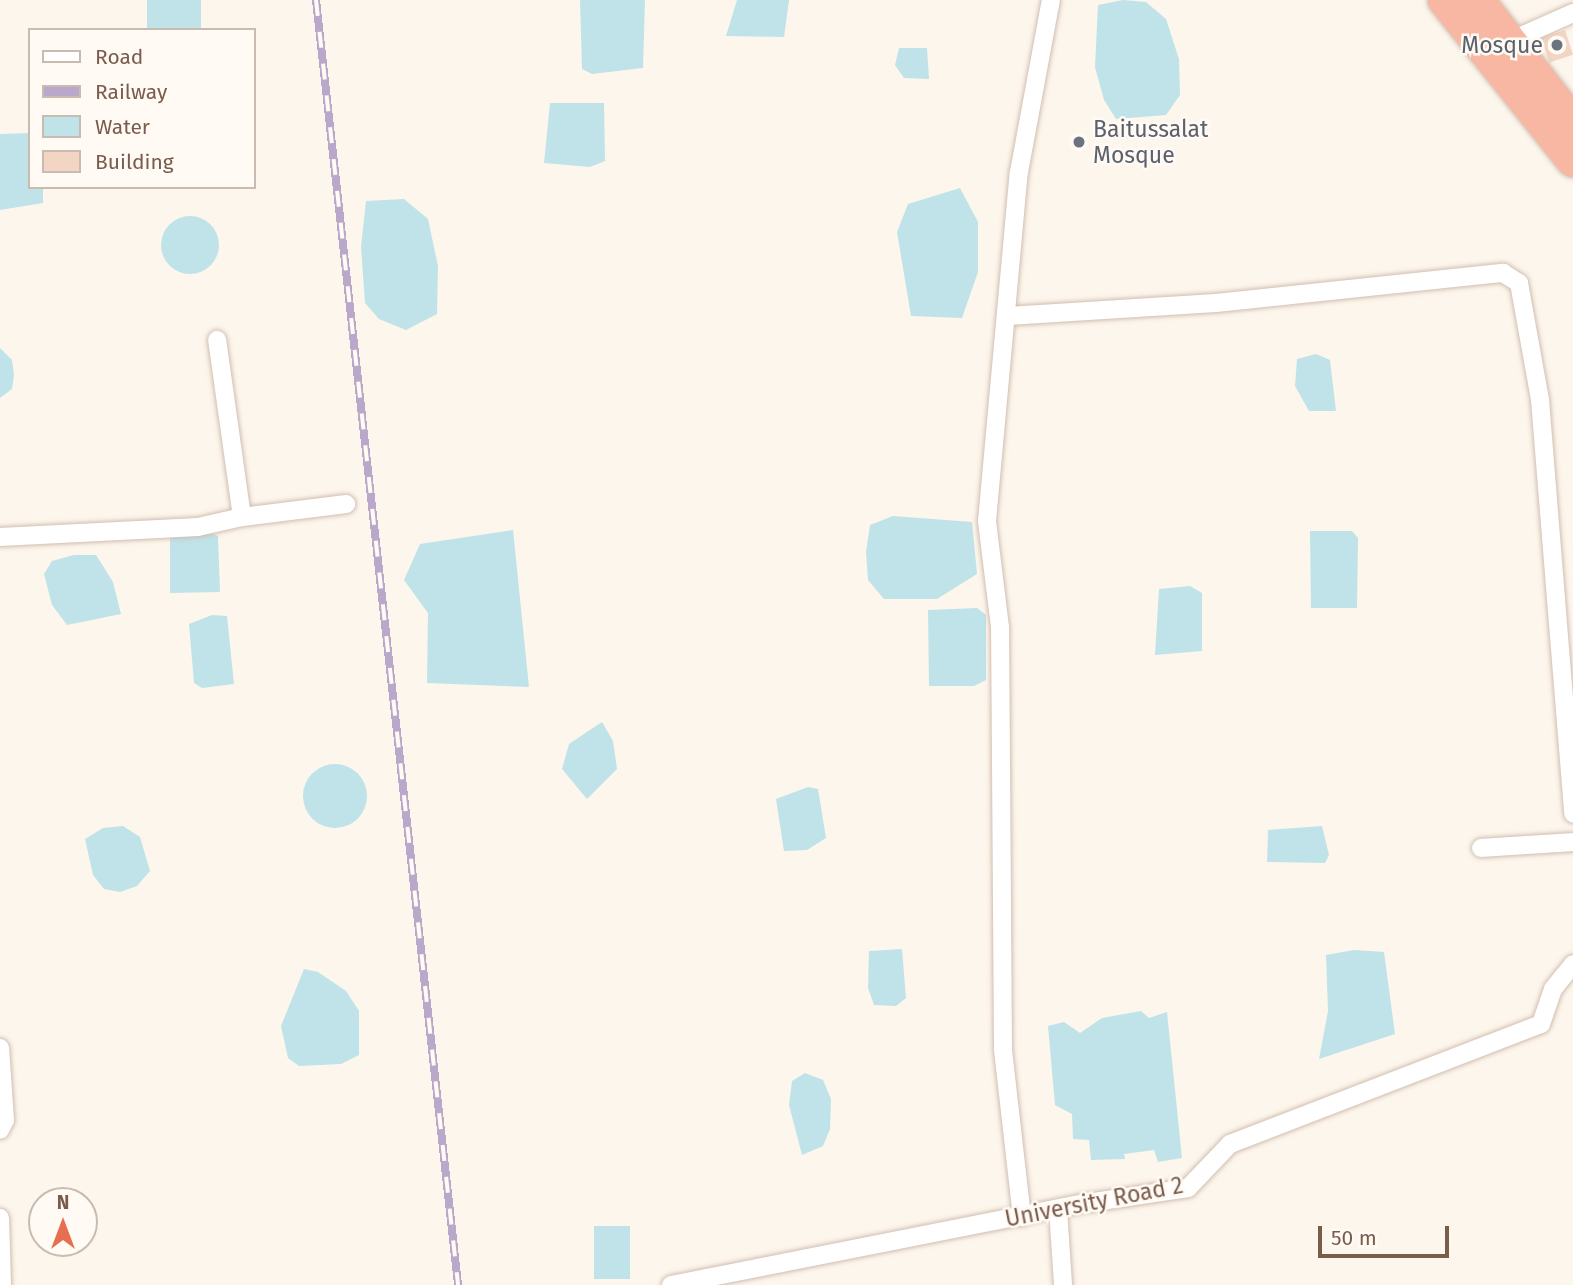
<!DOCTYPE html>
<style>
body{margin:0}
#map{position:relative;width:1573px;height:1285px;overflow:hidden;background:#fdf6ec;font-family:"Fira Sans",sans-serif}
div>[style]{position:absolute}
.water>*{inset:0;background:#bfe3e8;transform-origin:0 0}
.round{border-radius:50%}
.building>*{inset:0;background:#f3d5c3;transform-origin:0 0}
.roads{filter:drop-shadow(0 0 2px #d1beb0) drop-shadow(0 0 2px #d1beb0)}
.street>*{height:18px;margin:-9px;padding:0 9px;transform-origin:9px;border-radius:9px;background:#fff}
.highway>*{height:32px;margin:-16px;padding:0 16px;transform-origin:16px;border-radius:16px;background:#f7b7a3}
.rail>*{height:8px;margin-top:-4px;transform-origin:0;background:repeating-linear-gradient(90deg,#fffaf3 0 16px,#b9a8c9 0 32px);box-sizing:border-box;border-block:2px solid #b9a8c9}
.dots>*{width:19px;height:19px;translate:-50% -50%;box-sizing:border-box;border:4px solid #fffaf3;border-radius:50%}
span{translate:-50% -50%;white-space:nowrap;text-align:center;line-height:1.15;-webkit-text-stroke:5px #fffaf3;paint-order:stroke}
.worship-label{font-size:23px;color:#5b616d}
.right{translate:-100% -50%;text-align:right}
.left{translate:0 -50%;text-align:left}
.street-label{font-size:23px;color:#7a5c4d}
.legend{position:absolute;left:28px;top:28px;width:228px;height:161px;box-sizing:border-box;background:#fffaf3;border:2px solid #cabbb1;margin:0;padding:9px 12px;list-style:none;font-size:21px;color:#7a5c4d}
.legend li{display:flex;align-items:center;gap:14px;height:35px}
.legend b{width:35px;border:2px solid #cabbb1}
.north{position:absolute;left:28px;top:1187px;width:70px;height:70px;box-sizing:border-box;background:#fffaf3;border:2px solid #cabbb1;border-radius:50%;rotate:0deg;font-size:19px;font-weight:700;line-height:28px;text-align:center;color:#7a5c4d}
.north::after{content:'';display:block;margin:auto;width:24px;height:32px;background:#e76f51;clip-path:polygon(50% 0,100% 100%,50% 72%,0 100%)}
.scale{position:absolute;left:1318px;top:1226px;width:131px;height:32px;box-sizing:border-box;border:4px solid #7a5c4d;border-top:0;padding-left:9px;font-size:21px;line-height:24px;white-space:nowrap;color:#7a5c4d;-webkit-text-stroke:5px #fffaf3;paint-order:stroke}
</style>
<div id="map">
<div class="water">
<div style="left:147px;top:0;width:54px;height:30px"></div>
<div style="clip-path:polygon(580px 0,645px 0,643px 68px,592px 74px,582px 69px)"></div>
<div style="clip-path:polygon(737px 0,789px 0,784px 37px,726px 36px)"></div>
<div style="clip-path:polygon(1123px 0,1146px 2px,1166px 19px,1179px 59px,1180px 95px,1166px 115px,1116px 119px,1104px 100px,1095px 67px,1098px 5px)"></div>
<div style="clip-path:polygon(899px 48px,927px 48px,929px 79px,904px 78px,895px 65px)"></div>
<div style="clip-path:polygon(550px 103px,604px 103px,605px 161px,590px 167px,544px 163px)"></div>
<div style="clip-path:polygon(30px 133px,30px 187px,43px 187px,43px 203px,0 210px,0 134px)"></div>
<div style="clip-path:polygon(960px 188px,978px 222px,978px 272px,962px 318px,911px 316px,897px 232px,908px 204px)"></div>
<div style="clip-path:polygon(404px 199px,428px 219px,438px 266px,437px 314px,406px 330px,379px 319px,365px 303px,361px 247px,366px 201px)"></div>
<div class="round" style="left:161px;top:216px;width:58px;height:58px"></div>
<div style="clip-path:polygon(0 348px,12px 360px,14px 375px,12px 389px,0 398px)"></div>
<div style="clip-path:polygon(1316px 354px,1330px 360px,1336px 411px,1309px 411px,1295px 386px,1297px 359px)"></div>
<div style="clip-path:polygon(893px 516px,972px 522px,977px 574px,937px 599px,884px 599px,868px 580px,866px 552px,870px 525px)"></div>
<div style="clip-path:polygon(513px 530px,529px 687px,427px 683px,428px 613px,404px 580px,420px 544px)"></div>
<div style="clip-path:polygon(205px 531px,218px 536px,220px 592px,170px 593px,170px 536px)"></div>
<div style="clip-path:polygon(1310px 531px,1352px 531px,1358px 538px,1357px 608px,1311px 608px)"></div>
<div style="clip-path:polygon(74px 555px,96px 555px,113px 582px,121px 614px,67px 625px,52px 605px,44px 574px,52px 561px)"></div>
<div style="clip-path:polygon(1190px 586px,1202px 593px,1202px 651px,1155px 655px,1159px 589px)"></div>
<div style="clip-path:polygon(977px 608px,986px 615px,986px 680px,974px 686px,929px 686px,928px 610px)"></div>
<div style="clip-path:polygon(212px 615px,227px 616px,234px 684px,202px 688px,194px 683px,189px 624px)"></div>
<div style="clip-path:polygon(602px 722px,613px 741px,617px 769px,587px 799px,562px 769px,569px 744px)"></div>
<div class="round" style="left:303px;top:764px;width:64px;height:64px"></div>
<div style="clip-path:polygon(808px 787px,818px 789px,826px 838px,807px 850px,784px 851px,776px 799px)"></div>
<div style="clip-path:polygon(123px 826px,140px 837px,150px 871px,137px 886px,120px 892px,104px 889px,93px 875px,85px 839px,103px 828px)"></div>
<div style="clip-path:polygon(1322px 826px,1329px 855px,1325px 863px,1267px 862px,1268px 830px)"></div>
<div style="clip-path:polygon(902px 949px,906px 998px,896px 1006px,874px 1005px,868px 988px,869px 951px)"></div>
<div style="clip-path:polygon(1354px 950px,1384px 952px,1395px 1034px,1319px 1059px,1328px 1011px,1326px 955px)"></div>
<div style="clip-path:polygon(304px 969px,318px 972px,346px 991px,359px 1011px,359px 1055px,341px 1064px,299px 1066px,288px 1058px,281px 1026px)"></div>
<div style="clip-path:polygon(1141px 1011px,1149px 1018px,1167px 1012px,1182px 1158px,1158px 1162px,1154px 1150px,1124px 1154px,1125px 1159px,1091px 1160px,1089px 1140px,1073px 1139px,1072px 1114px,1055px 1105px,1048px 1026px,1064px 1022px,1080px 1033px,1102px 1018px)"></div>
<div style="clip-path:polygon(805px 1073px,823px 1080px,831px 1099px,830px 1129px,823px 1146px,802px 1155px,789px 1105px,792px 1081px)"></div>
<div style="left:630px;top:1226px;width:53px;height:36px;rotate:90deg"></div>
</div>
<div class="building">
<div style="left:1565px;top:30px;width:26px;height:25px;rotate:72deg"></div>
</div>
<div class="roads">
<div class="street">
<div style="left:1510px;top:41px;width:69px;rotate:-24deg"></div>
<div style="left:1008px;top:316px;width:208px;rotate:-3.6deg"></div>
<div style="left:1216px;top:303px;width:289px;rotate:-6deg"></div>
<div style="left:1503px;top:273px;width:19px;rotate:32deg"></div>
<div style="left:1519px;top:283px;width:119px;rotate:79.8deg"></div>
<div style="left:1540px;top:400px;width:415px;rotate:85.4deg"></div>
<div style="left:242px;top:517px;width:105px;rotate:-7.1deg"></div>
<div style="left:0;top:537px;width:198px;rotate:-2.9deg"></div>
<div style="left:198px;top:527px;width:45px;rotate:-12.8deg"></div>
<div style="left:242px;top:517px;width:179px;rotate:-98deg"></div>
<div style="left:1481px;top:848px;width:92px;rotate:-3.7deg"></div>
<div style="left:0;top:1048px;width:72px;rotate:86deg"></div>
<div style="left:5px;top:1120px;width:11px;rotate:117deg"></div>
<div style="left:1058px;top:1209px;width:76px;rotate:86.2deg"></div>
<div style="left:1022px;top:1217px;width:169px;rotate:-96.5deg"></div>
<div style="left:1003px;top:1049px;width:422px;rotate:-90.4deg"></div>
<div style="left:1000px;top:627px;width:107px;rotate:-97deg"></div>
<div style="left:987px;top:521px;width:350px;rotate:-84.8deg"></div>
<div style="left:1019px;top:172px;width:175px;rotate:-79.5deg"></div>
<div style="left:0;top:1218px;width:67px;rotate:88.3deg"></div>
<div style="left:671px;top:1285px;width:424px;rotate:-11.2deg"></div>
<div style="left:1087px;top:1203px;width:102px;rotate:-8.4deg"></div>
<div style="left:1188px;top:1188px;width:61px;rotate:-46.3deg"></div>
<div style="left:1230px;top:1144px;width:333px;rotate:-21.1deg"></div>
<div style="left:1541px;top:1024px;width:37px;rotate:-71deg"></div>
<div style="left:1553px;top:989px;width:32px;rotate:-51deg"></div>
</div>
<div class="highway">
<div style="left:1444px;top:0;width:206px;rotate:51.3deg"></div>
<div style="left:1478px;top:0;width:155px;rotate:52.1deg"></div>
</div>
</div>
<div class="rail">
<div style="left:316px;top:0;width:1293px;rotate:83.69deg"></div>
</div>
<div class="dots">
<div style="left:1557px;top:45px;background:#6b7280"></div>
<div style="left:1079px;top:142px;background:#6b7280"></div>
</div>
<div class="worship-label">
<span class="right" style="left:1543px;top:45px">Mosque</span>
<span class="left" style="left:1093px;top:142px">Baitussalat<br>Mosque</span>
</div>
<div class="street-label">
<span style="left:1094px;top:1202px;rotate:-11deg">University Road 2</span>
</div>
<ul class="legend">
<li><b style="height:9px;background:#fff"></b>Road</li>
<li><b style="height:9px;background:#b9a8c9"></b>Railway</li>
<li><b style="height:19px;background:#bfe3e8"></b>Water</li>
<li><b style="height:19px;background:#f3d5c3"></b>Building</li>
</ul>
<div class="north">N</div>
<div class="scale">50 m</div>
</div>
